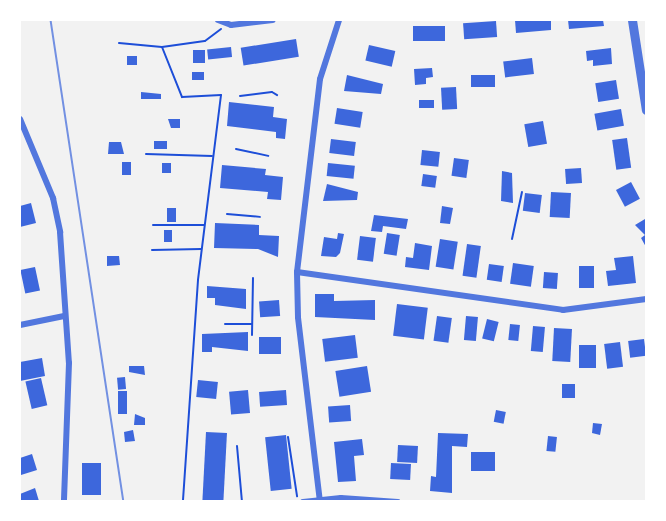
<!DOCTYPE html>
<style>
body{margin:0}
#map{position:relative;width:666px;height:521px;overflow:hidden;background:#f2f2f2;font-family:"Nunito Sans",sans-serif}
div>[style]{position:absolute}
.building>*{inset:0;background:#3d67dc;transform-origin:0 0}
.path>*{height:2px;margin:-1px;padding:0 1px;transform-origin:1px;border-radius:1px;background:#1d4ed8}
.minor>*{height:6px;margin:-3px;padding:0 3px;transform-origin:3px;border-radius:3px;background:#5277de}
.tertiary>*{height:9px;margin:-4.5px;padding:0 4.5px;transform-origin:4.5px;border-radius:4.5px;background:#5277de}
.tram>*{height:1.5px;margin:-0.75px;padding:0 0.75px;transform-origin:0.75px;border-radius:0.75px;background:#7290e2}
span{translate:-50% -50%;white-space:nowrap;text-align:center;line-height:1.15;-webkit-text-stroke:4.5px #fff;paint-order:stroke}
.frame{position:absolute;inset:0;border:21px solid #fff;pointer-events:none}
</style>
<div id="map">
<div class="building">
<div style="clip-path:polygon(515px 20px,551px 20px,551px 30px,516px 33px)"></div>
<div style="clip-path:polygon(568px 20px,603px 20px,604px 26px,569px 29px)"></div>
<div style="left:496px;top:21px;width:16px;height:33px;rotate:86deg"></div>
<div style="left:445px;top:26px;width:15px;height:32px;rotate:90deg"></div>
<div style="left:296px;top:39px;width:18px;height:56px;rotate:81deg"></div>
<div style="left:369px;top:45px;width:27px;height:16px;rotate:13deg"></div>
<div style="left:231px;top:47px;width:10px;height:24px;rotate:84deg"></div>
<div style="clip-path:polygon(611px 48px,612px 64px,593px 66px,593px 60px,587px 61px,586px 51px)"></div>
<div style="left:193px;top:50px;width:12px;height:13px"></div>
<div style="left:127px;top:56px;width:10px;height:9px"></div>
<div style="left:532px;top:58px;width:16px;height:29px;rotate:83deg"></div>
<div style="clip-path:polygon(432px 68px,433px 77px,426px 78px,426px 84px,415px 85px,414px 69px)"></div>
<div style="left:204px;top:72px;width:8px;height:12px;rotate:90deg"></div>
<div style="clip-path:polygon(347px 75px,383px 84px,381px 94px,344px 91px)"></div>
<div style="left:495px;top:75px;width:12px;height:24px;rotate:90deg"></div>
<div style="left:616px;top:80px;width:19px;height:21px;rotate:81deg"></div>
<div style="left:456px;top:87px;width:22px;height:15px;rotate:87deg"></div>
<div style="clip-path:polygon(141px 92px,161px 94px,161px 99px,141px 99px)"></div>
<div style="left:419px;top:100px;width:15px;height:8px"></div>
<div style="clip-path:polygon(229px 102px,274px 107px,273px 117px,287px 119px,285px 139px,276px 138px,276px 132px,227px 126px)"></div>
<div style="left:337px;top:108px;width:26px;height:16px;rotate:9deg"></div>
<div style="left:621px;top:109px;width:17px;height:27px;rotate:80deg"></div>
<div style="clip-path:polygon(168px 119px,180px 119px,180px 128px,171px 128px)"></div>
<div style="left:543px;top:121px;width:23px;height:19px;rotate:80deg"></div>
<div style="left:627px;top:138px;width:30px;height:15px;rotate:82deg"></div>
<div style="left:331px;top:139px;width:25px;height:14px;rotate:7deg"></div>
<div style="left:154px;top:141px;width:13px;height:8px"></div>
<div style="clip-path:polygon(109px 142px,121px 142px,124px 154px,108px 154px)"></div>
<div style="left:422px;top:150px;width:18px;height:15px;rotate:6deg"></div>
<div style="left:454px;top:158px;width:15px;height:18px;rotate:8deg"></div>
<div style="left:122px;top:162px;width:9px;height:13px"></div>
<div style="left:162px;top:163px;width:9px;height:10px"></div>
<div style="left:328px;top:163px;width:27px;height:13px;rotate:6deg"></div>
<div style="clip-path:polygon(222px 165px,266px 169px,265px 175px,283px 177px,281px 200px,267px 199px,268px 192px,220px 188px)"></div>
<div style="left:581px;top:168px;width:15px;height:16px;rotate:86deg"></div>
<div style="clip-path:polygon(502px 171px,512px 173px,513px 203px,501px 201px)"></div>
<div style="left:423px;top:174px;width:14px;height:12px;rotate:8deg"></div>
<div style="left:631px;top:182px;width:19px;height:17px;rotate:62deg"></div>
<div style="clip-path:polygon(327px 184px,358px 192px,357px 200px,323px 201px)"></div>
<div style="left:551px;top:192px;width:20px;height:25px;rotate:3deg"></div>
<div style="left:525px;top:193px;width:17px;height:18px;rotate:7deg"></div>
<div style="clip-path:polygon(31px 203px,36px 223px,20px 227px,20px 206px)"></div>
<div style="clip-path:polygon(442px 206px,453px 208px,450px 224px,440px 223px)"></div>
<div style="left:167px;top:208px;width:9px;height:14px"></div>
<div style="clip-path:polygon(374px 215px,408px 219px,406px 229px,383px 226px,382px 232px,371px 231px)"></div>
<div style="clip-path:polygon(645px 219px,646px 221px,646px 247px,641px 238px,645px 235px,635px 225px)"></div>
<div style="clip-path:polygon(215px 223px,259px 225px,259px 235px,279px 236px,278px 257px,258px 249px,214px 248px)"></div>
<div style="left:164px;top:230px;width:8px;height:12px"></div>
<div style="clip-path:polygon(338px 233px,344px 234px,340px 253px,336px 257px,321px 256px,324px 237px,337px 239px)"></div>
<div style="left:387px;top:233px;width:13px;height:21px;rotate:9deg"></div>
<div style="left:360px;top:236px;width:16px;height:24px;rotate:7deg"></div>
<div style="left:440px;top:239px;width:18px;height:28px;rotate:9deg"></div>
<div style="clip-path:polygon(415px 243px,432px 246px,429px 270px,405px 267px,406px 257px,413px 258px)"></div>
<div style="left:467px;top:244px;width:14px;height:32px;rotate:8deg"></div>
<div style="clip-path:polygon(107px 256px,119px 256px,120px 265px,107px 266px)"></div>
<div style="clip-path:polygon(633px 256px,636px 283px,608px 286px,606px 271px,616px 270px,614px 258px)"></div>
<div style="left:513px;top:263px;width:21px;height:21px;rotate:8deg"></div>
<div style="left:489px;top:264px;width:15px;height:16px;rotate:8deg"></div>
<div style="left:579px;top:266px;width:15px;height:22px"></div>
<div style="left:35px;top:267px;width:24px;height:15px;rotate:78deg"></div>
<div style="left:544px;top:272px;width:14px;height:16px;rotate:4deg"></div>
<div style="clip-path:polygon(207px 286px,246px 289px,246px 309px,215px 305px,215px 298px,207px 298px)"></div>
<div style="clip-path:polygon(315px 294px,334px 294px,334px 301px,375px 300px,375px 320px,315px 317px)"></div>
<div style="left:279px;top:300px;width:16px;height:20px;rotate:86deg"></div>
<div style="left:397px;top:304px;width:31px;height:32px;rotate:7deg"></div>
<div style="left:437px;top:316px;width:15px;height:25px;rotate:8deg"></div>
<div style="left:466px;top:316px;width:12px;height:24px;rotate:5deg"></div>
<div style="left:487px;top:319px;width:12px;height:20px;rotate:14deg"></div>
<div style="left:510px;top:324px;width:10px;height:16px;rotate:6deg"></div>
<div style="left:533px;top:326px;width:12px;height:25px;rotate:5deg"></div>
<div style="left:554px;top:328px;width:18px;height:33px;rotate:3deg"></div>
<div style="clip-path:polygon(248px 332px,248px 351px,212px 347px,212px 352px,202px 352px,202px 334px)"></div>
<div style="left:355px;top:335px;width:23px;height:33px;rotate:83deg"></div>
<div style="left:259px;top:337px;width:22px;height:17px"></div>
<div style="left:644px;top:339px;width:17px;height:16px;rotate:83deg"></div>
<div style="left:620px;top:342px;width:25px;height:16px;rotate:83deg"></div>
<div style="left:579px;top:345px;width:17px;height:23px"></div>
<div style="clip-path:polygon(42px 358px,45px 376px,20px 381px,20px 362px)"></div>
<div style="clip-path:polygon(129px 366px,144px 366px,145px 375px,129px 372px)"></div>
<div style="left:367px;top:366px;width:26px;height:32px;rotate:81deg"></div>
<div style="left:125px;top:377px;width:12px;height:8px;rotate:85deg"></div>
<div style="left:41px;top:378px;width:28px;height:16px;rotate:77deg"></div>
<div style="left:198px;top:380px;width:20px;height:17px;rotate:6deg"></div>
<div style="left:562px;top:384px;width:13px;height:14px"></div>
<div style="left:248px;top:390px;width:23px;height:19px;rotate:85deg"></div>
<div style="left:286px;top:390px;width:15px;height:27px;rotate:86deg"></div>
<div style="left:118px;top:391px;width:9px;height:23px"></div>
<div style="left:350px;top:405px;width:16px;height:22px;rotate:86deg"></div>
<div style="left:496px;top:410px;width:10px;height:12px;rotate:11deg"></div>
<div style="clip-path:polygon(135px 414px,145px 418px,145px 425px,134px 425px)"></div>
<div style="clip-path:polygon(593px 423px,602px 424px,600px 435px,592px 433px)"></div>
<div style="clip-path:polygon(133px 430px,135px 441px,125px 442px,124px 432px)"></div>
<div style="left:206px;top:432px;width:21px;height:70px;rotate:3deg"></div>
<div style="clip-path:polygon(438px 433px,468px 434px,467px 447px,452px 446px,452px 493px,430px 491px,431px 476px,436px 477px)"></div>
<div style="left:286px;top:435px;width:54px;height:21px;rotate:84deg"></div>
<div style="left:548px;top:436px;width:9px;height:15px;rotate:6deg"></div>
<div style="clip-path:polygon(362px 439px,364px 455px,354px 456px,356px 481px,338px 482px,334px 442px)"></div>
<div style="left:398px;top:445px;width:20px;height:17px;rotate:3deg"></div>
<div style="left:471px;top:452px;width:24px;height:19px"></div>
<div style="clip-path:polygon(32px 454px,37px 470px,21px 475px,20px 458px)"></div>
<div style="left:82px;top:463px;width:19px;height:32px"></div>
<div style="left:391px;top:463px;width:20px;height:16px;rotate:3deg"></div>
<div style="clip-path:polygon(35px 488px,39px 501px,20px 502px,20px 494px)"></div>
</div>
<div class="path">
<div style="left:119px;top:43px;width:43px;rotate:5.3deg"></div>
<div style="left:162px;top:47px;width:43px;rotate:-7.9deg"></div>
<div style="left:205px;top:41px;width:20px;rotate:-37deg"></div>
<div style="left:162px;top:47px;width:54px;rotate:68.2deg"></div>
<div style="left:182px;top:97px;width:39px;rotate:-3deg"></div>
<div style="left:221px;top:95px;width:186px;rotate:97.1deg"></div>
<div style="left:198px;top:280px;width:223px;rotate:93.9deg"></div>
<div style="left:240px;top:96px;width:32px;rotate:-7deg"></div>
<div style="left:272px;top:92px;width:6px;rotate:31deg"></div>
<div style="left:236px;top:149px;width:33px;rotate:12deg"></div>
<div style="left:146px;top:154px;width:66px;rotate:1.7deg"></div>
<div style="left:227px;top:214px;width:33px;rotate:5deg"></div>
<div style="left:153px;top:225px;width:51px"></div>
<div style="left:512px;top:239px;width:48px;rotate:-78deg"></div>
<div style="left:152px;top:250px;width:49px;rotate:-1.2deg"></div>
<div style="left:225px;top:324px;width:27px"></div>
<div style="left:252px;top:335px;width:57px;rotate:-89deg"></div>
<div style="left:288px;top:437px;width:60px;rotate:81.3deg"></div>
<div style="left:237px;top:446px;width:56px;rotate:84.9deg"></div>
</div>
<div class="minor">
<div style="left:218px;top:20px;width:14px;rotate:21deg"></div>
<div style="left:231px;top:25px;width:42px;rotate:-6.8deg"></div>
<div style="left:20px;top:119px;width:86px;rotate:67.3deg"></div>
<div style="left:53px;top:198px;width:35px;rotate:78deg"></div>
<div style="left:60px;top:232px;width:131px;rotate:86.1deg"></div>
<div style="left:69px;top:363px;width:139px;rotate:92.1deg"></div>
<div style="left:297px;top:272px;width:269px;rotate:8.1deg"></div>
<div style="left:563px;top:310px;width:84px;rotate:-7.5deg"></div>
<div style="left:20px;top:325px;width:45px;rotate:-11.6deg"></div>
<div style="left:303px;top:502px;width:38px;rotate:-6deg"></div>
<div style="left:341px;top:498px;width:57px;rotate:4deg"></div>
<div style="left:320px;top:502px;width:186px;rotate:-96.8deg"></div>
<div style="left:298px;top:317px;width:45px;rotate:-91.3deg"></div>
<div style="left:297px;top:272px;width:194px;rotate:-83.2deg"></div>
<div style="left:320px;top:79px;width:62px;rotate:-72.1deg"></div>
</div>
<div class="tertiary">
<div style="left:632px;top:20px;width:91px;rotate:81.2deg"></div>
</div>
<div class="tram">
<div style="left:51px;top:20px;width:487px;rotate:81.4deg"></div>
</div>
<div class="frame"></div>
</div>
